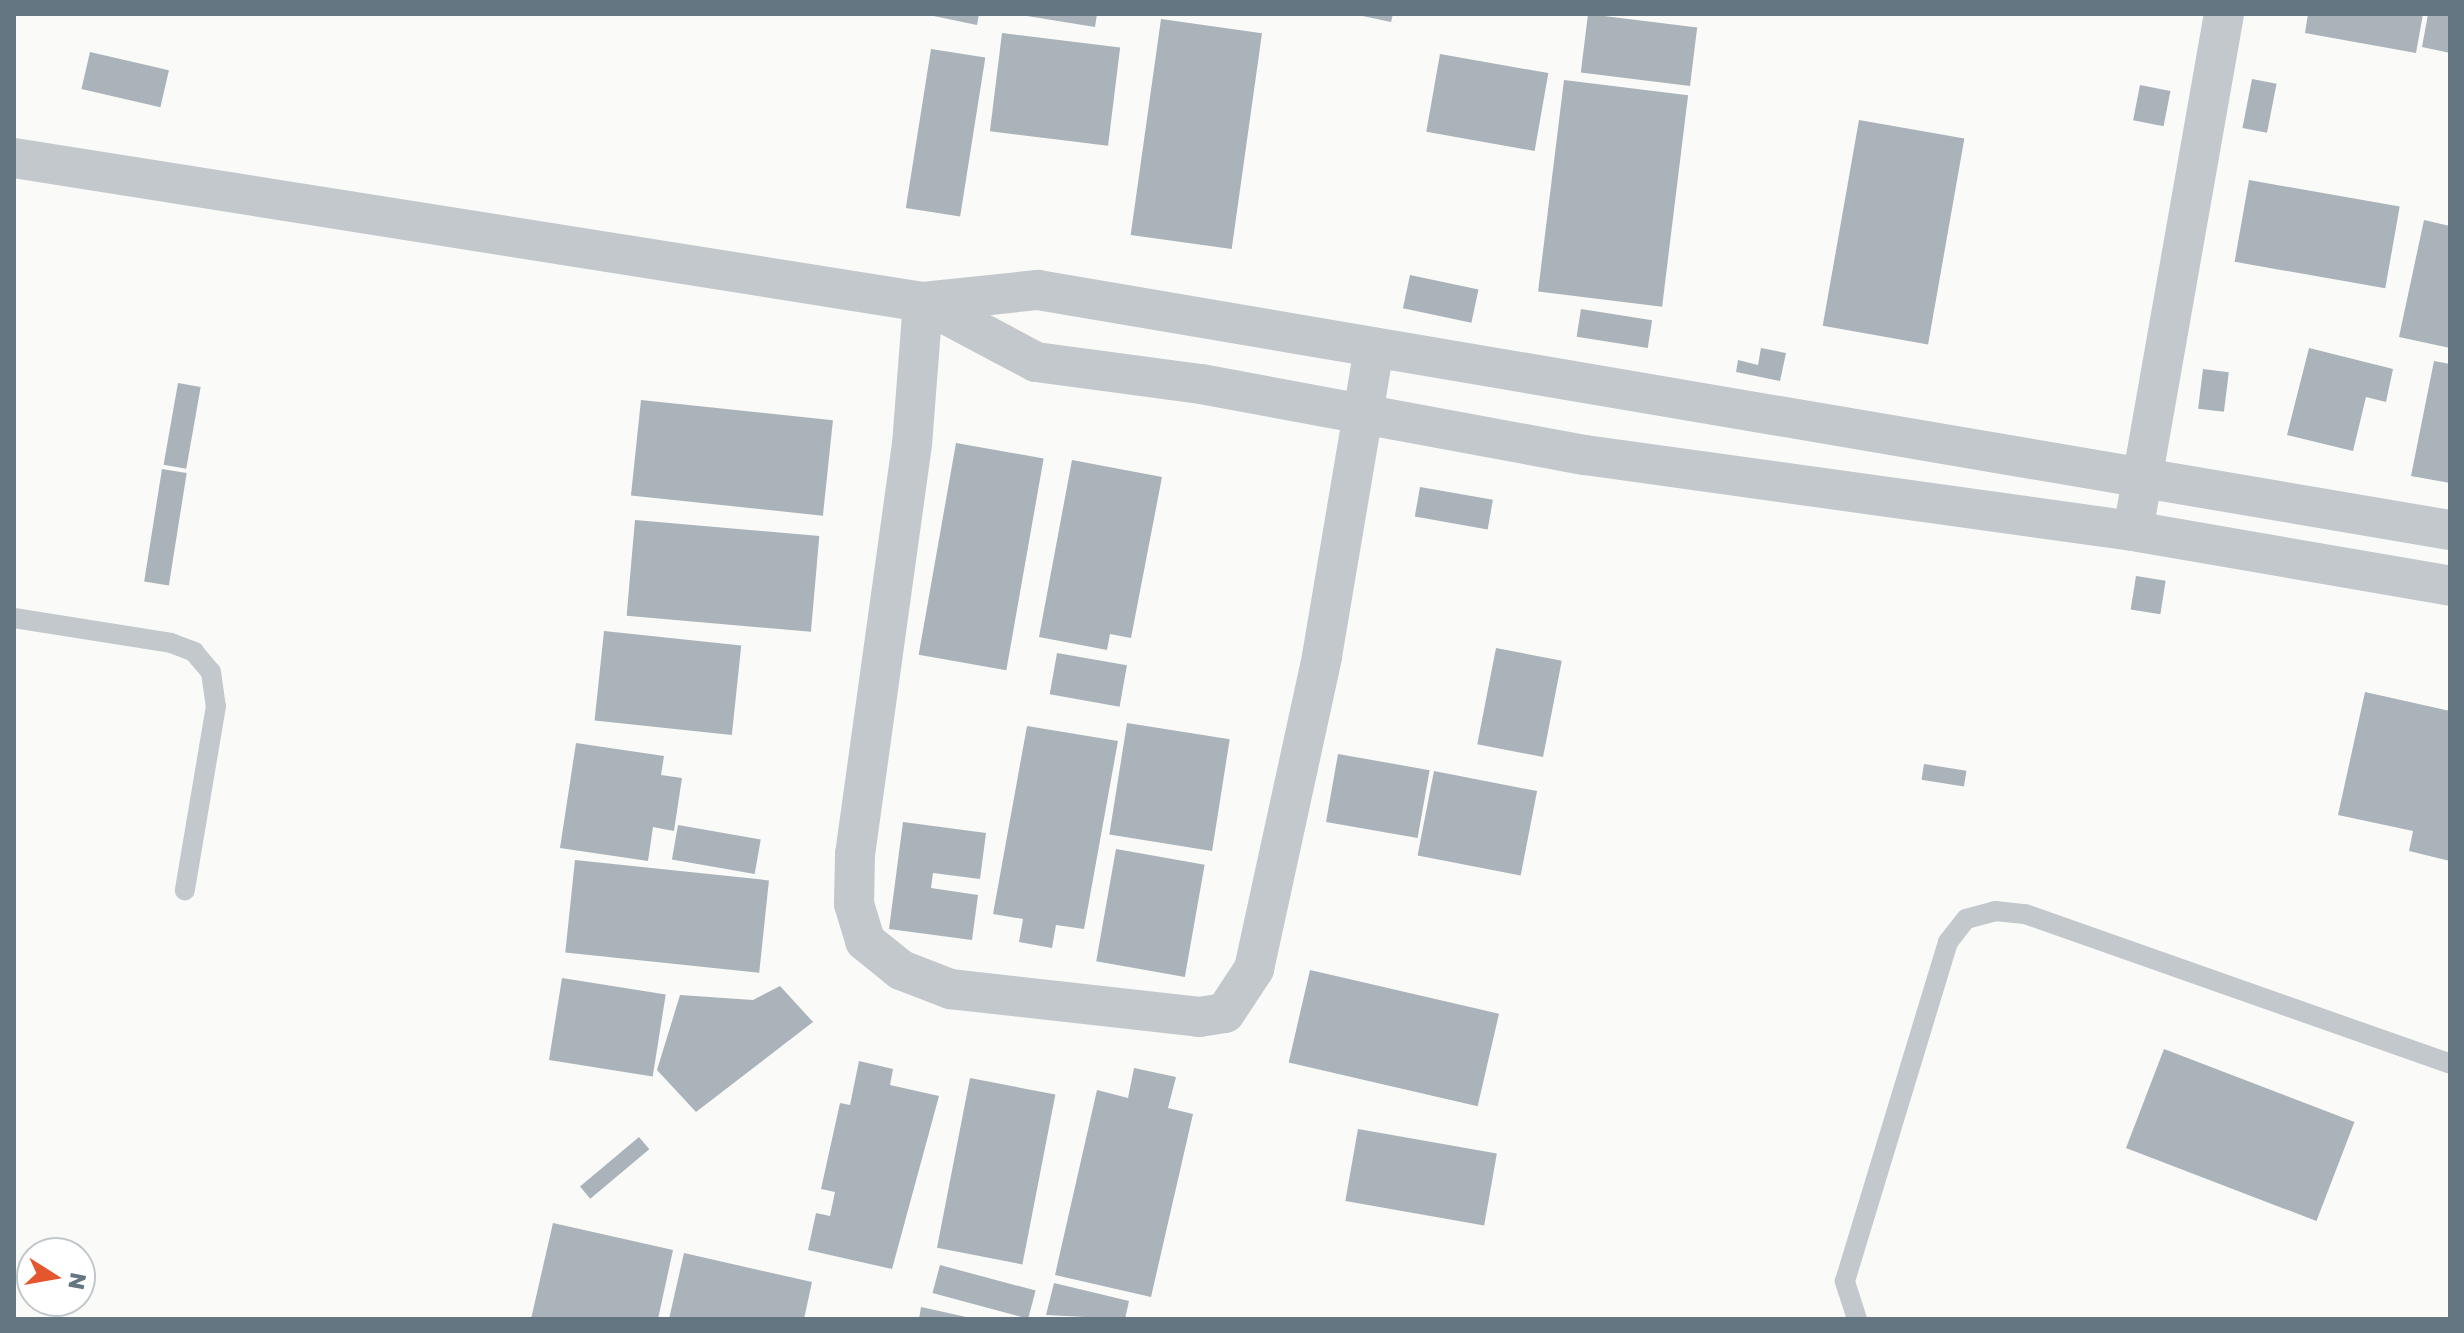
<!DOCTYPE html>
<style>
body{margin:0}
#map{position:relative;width:2464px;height:1333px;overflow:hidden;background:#fafaf8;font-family:"Golos Text",sans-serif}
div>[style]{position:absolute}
.building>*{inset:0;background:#aab3b9;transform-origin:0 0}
.service>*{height:20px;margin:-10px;padding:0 10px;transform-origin:10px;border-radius:10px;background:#c3c8cc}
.minor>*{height:40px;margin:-20px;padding:0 20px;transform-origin:20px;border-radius:20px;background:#c3c8cc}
span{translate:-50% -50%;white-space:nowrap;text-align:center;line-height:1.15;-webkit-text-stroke:8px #fff;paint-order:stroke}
.frame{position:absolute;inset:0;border:16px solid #657683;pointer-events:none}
.north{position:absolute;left:16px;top:1237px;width:80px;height:80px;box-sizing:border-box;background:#fff;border:2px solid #c1c8cd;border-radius:50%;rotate:101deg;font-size:22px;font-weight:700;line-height:32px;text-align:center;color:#657683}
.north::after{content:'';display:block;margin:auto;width:28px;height:36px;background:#e4572e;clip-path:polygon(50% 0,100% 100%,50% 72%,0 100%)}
</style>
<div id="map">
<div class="building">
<div style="clip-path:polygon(924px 14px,979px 14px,977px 25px)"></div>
<div style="clip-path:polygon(1015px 14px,1097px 14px,1095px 27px)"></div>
<div style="clip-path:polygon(1353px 14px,1393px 14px,1391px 22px)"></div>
<div style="left:1588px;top:14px;width:110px;height:59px;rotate:7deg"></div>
<div style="clip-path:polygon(2308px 14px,2423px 14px,2416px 53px,2305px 33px)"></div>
<div style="clip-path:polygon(2428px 14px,2450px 14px,2450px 53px,2422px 47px)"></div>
<div style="left:1161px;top:19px;width:102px;height:218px;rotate:8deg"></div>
<div style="left:1002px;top:33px;width:119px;height:99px;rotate:7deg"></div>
<div style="left:931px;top:49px;width:55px;height:161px;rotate:9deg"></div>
<div style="left:90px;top:52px;width:81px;height:38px;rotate:13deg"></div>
<div style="left:1440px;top:54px;width:110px;height:79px;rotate:10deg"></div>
<div style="left:2252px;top:79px;width:25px;height:50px;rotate:11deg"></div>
<div style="left:1564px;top:80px;width:125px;height:213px;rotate:7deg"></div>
<div style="left:2140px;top:85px;width:31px;height:36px;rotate:11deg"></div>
<div style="left:1859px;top:120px;width:107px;height:209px;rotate:10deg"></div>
<div style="left:2249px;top:180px;width:153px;height:83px;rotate:10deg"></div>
<div style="clip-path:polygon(2424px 220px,2450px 226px,2450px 348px,2399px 337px)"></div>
<div style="left:1410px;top:275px;width:70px;height:34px;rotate:12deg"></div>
<div style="left:1581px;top:309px;width:72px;height:28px;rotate:9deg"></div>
<div style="clip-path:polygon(1761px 348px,1786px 353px,1780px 381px,1736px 372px,1738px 360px,1758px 365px)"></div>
<div style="clip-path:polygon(2309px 348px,2393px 369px,2386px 402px,2366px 397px,2353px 451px,2287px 435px)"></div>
<div style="clip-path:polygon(2434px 361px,2450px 364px,2450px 483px,2411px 476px)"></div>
<div style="left:2203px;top:369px;width:26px;height:40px;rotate:7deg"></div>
<div style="left:178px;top:383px;width:23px;height:83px;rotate:10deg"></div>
<div style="left:641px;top:400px;width:193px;height:96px;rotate:6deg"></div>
<div style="left:956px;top:443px;width:89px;height:215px;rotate:10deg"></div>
<div style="clip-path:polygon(1072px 460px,1162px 477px,1131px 638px,1110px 634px,1107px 650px,1039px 637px)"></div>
<div style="left:162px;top:469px;width:25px;height:114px;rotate:9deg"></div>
<div style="left:1420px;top:487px;width:74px;height:30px;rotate:10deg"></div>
<div style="left:635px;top:520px;width:185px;height:96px;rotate:5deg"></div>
<div style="left:2136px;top:576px;width:30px;height:34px;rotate:9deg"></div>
<div style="left:604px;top:631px;width:138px;height:90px;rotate:6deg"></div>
<div style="left:1496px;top:648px;width:67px;height:98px;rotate:11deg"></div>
<div style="left:1057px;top:653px;width:71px;height:42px;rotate:10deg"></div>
<div style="clip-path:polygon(2365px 692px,2450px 711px,2450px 861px,2409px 851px,2413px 831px,2338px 815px)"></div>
<div style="left:1127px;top:723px;width:104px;height:113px;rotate:9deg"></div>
<div style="clip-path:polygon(1027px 726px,1118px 741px,1084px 929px,1056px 925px,1052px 948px,1019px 942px,1023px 919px,993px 914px)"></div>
<div style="clip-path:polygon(576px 743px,664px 756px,661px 775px,682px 778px,674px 831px,653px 827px,648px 861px,560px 848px)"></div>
<div style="left:1338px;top:754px;width:93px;height:69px;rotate:10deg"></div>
<div style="left:1924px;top:764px;width:43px;height:16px;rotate:9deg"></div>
<div style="left:1434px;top:771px;width:105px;height:86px;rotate:11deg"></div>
<div style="clip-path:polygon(903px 822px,986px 833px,980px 879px,933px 873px,931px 888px,978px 895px,972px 940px,889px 929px)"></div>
<div style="left:678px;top:825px;width:84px;height:35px;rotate:10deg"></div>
<div style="left:1116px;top:849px;width:90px;height:114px;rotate:10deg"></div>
<div style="left:575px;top:860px;width:195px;height:93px;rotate:6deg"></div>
<div style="left:1310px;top:970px;width:194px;height:95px;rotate:13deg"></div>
<div style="left:562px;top:978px;width:105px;height:83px;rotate:9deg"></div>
<div style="clip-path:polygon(780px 986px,813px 1022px,696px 1112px,657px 1070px,680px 995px,753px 1000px)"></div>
<div style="left:2164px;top:1049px;width:204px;height:106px;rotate:21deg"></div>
<div style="clip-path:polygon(859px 1061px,893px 1069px,890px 1085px,939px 1096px,892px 1269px,808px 1250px,816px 1213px,830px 1216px,835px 1192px,821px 1189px,840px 1103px,850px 1105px)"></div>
<div style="clip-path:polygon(1134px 1068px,1176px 1077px,1168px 1108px,1193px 1114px,1151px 1297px,1055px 1275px,1097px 1090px,1128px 1098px)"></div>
<div style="left:970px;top:1078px;width:87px;height:173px;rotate:11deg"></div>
<div style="left:1358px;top:1129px;width:141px;height:73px;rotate:10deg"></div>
<div style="left:639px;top:1137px;width:16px;height:77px;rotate:50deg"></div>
<div style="clip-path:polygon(553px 1223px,673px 1250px,658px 1319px,531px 1319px)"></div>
<div style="clip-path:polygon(684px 1253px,812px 1282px,804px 1319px,669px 1319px)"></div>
<div style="left:940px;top:1265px;width:99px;height:29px;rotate:15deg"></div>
<div style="clip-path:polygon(1054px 1283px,1129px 1301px,1125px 1319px,1046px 1315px)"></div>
<div style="clip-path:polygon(921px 1307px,971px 1318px,971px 1319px,919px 1319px)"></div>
</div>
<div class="service">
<div style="left:14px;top:618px;width:159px;rotate:9deg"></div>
<div style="left:171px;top:643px;width:25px;rotate:21deg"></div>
<div style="left:194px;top:652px;width:26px;rotate:50deg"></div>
<div style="left:211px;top:672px;width:34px;rotate:82deg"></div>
<div style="left:216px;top:706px;width:187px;rotate:99.6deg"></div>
<div style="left:1857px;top:1319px;width:40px;rotate:-108deg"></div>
<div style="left:1845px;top:1281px;width:354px;rotate:-73.1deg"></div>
<div style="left:1948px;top:942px;width:29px;rotate:-52deg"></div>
<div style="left:1966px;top:919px;width:30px;rotate:-15deg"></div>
<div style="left:1995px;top:911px;width:30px;rotate:6deg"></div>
<div style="left:2025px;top:914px;width:451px;rotate:19.4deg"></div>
</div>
<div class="minor">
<div style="left:14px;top:158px;width:920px;rotate:9deg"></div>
<div style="left:923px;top:302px;width:116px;rotate:-6deg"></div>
<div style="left:1038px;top:290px;width:1432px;rotate:9.65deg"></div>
<div style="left:923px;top:302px;width:142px;rotate:94.4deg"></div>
<div style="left:912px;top:444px;width:414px;rotate:97.9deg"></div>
<div style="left:855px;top:854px;width:50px;rotate:91.1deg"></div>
<div style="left:854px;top:904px;width:39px;rotate:73deg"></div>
<div style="left:865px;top:941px;width:46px;rotate:38.9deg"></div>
<div style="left:901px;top:970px;width:53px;rotate:21.2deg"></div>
<div style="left:950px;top:989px;width:251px;rotate:6.4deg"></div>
<div style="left:1199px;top:1017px;width:26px;rotate:-9deg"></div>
<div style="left:1225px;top:1013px;width:53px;rotate:-56.6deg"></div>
<div style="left:1254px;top:969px;width:320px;rotate:-77.7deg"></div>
<div style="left:1322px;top:656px;width:311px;rotate:-80.4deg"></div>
<div style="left:923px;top:302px;width:128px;rotate:28deg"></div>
<div style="left:1036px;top:362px;width:166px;rotate:7.6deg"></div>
<div style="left:1201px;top:384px;width:391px;rotate:10.5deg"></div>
<div style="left:1585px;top:455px;width:553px;rotate:7.9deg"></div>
<div style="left:2133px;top:531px;width:322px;rotate:9.8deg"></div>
<div style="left:2133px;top:531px;width:525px;rotate:-80.02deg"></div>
</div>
<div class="frame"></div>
<div class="north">N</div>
</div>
